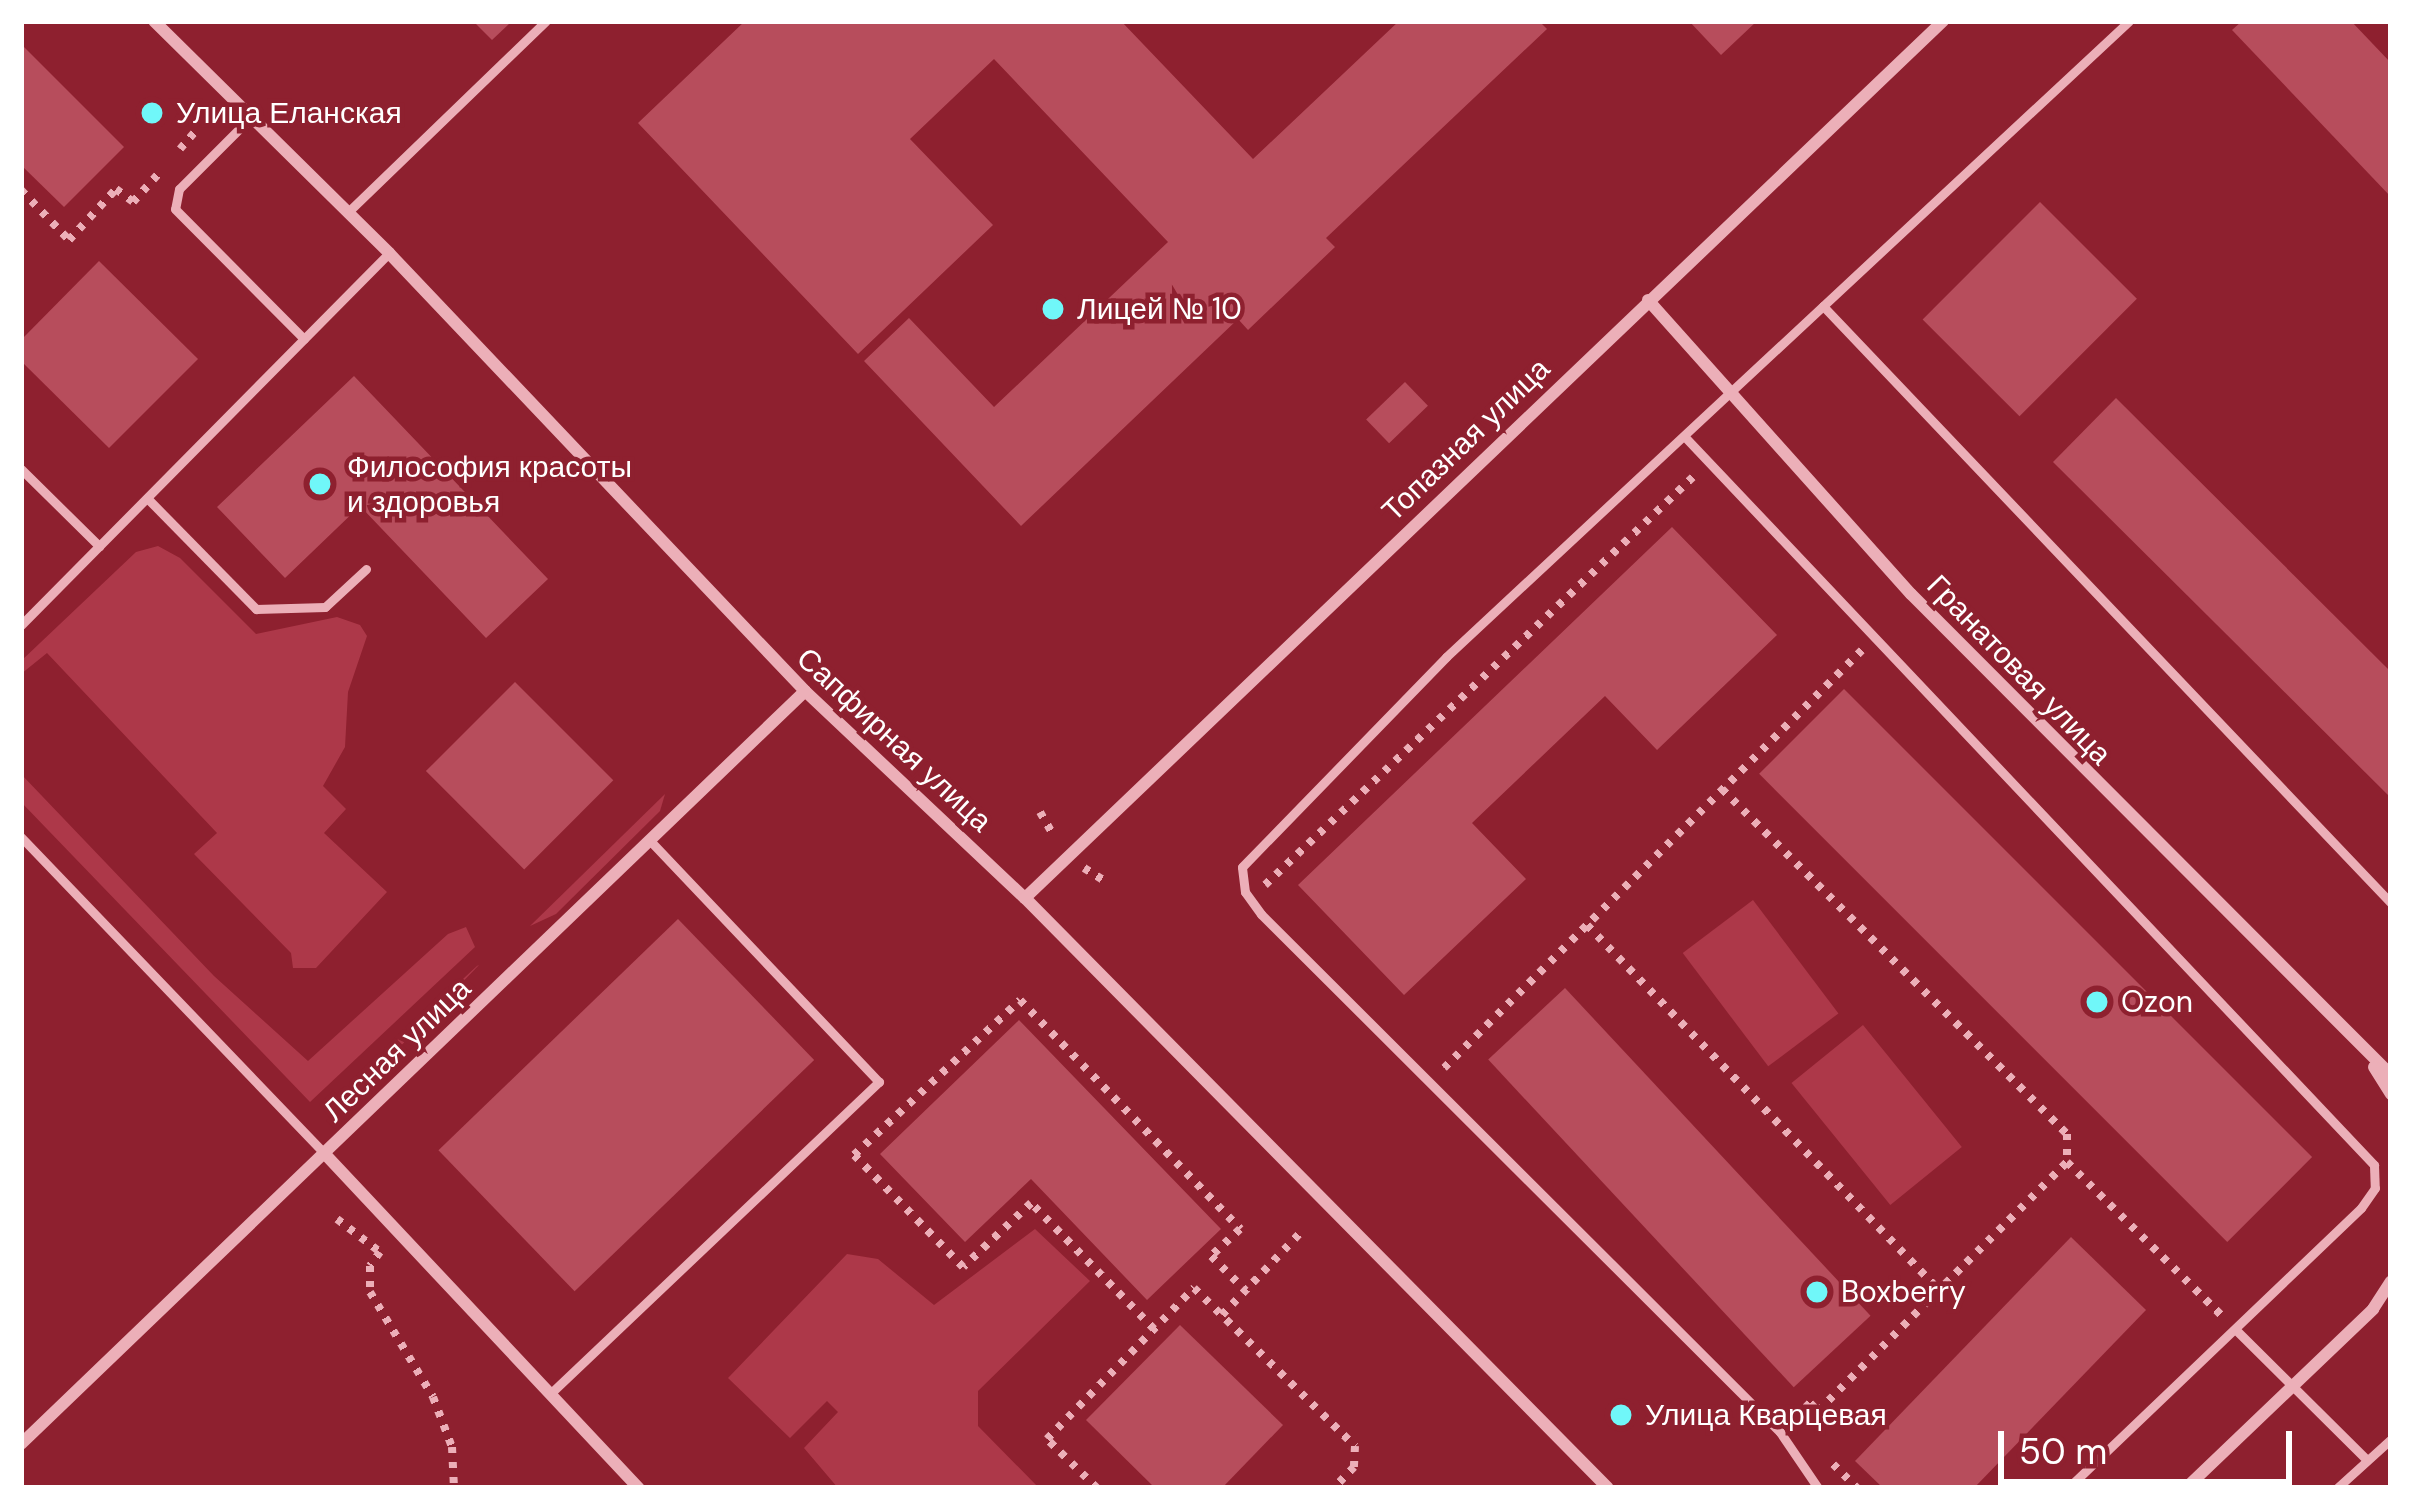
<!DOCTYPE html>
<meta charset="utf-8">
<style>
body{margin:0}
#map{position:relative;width:2412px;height:1509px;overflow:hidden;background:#8e202f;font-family:"DM Sans",sans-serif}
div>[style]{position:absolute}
.green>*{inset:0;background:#ad3849;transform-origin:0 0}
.building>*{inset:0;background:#b74d5c;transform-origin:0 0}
.path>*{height:8px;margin-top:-4px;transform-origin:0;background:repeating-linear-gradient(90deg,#ecafb8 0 6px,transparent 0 15px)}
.lane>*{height:9px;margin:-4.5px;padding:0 4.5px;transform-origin:4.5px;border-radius:4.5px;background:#ecafb8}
.street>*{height:12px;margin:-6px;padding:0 6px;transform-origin:6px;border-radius:6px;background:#ecafb8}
.dots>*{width:33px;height:33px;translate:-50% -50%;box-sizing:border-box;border:6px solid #8e202f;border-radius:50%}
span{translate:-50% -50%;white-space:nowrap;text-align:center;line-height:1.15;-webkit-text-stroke:9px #8e202f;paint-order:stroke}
.poi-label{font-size:30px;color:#fff}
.left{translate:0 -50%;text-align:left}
.street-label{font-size:30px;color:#fff}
.frame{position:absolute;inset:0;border:24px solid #fff;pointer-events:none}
.scale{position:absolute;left:1998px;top:1431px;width:294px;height:54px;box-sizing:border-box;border:6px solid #fff;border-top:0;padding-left:15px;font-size:36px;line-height:42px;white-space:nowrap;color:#fff;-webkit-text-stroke:9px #8e202f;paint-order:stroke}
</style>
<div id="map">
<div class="green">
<div style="clip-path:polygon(158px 546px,180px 558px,256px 634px,337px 617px,360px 625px,367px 636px,348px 692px,345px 747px,323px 786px,346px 809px,324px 833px,387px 892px,316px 968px,293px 968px,291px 953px,194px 854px,217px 833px,47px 653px,21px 674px,21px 661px,136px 552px)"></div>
<div style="clip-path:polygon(21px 774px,214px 976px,308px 1061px,448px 934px,466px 927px,475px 947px,310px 1102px,21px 802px)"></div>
<div style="clip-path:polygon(665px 794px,660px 811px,556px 914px,530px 926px)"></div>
<div style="left:1753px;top:900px;width:142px;height:88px;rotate:53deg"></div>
<div style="clip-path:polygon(479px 965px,360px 1088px,353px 1081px,477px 966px)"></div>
<div style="left:1863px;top:1025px;width:157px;height:92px;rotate:51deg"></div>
<div style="clip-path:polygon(1035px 1229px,1090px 1281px,978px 1391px,978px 1426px,1039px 1488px,838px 1488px,804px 1448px,838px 1412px,827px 1401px,790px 1438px,728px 1378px,847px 1254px,878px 1259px,934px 1305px)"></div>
</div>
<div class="building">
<div style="clip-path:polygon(473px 21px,512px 21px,492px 40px)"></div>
<div style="clip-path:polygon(745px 21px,1121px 21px,1253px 159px,1399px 21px,1539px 21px,1547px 29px,1326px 238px,1335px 247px,1248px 330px,1238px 319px,1021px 526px,864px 361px,909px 318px,994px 407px,1168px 242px,994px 59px,910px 139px,993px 225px,858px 354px,638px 123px)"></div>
<div style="clip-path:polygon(1689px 21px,1757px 21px,1721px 55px)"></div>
<div style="clip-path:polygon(2242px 21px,2351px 21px,2391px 63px,2391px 197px,2232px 30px)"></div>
<div style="clip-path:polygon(21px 44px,124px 147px,64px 207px,21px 165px)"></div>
<div style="left:2040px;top:202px;width:137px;height:166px;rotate:45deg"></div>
<div style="clip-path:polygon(99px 261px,198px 359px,109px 448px,21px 361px,21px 340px)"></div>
<div style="clip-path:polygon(354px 376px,548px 579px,486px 638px,360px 506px,285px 578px,217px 507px)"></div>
<div style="left:1405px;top:382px;width:33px;height:54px;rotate:46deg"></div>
<div style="clip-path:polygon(2116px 398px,2391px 672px,2391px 798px,2053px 462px)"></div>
<div style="clip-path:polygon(1672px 527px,1777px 635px,1657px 750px,1605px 696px,1472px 823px,1526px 879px,1404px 995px,1298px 885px)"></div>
<div style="left:515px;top:682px;width:139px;height:126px;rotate:45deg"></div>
<div style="left:1844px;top:689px;width:662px;height:120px;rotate:45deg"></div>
<div style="left:678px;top:919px;width:196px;height:333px;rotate:46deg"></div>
<div style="left:1565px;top:988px;width:448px;height:105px;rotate:47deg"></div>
<div style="clip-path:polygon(1019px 1020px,1221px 1229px,1147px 1300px,1031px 1179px,965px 1242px,880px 1154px)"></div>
<div style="clip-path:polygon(2071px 1237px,2146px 1310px,1974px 1488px,1883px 1488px,1855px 1461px)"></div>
<div style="clip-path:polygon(1180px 1325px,1283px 1425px,1222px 1488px,1155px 1488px,1086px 1420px)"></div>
</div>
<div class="path">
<div style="left:180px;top:149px;width:23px;rotate:-49deg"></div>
<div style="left:21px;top:190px;width:69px;rotate:46.2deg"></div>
<div style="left:69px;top:240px;width:69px;rotate:-47.3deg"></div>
<div style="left:116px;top:189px;width:21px;rotate:37deg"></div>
<div style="left:133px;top:202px;width:38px;rotate:-48deg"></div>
<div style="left:1722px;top:789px;width:488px;rotate:45deg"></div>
<div style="left:2067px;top:1134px;width:28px;rotate:90deg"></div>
<div style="left:1040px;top:812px;width:28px;rotate:60deg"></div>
<div style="left:1084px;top:868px;width:25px;rotate:32deg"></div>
<div style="left:1265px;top:885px;width:591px;rotate:-43.63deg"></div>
<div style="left:1587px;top:925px;width:507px;rotate:46.04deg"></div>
<div style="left:1444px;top:1068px;width:591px;rotate:-45deg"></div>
<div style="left:337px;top:1219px;width:54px;rotate:37.5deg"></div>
<div style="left:380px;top:1252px;width:17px;rotate:126deg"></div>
<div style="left:370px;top:1266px;width:26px;rotate:90deg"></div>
<div style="left:370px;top:1292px;width:122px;rotate:59deg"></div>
<div style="left:433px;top:1397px;width:53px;rotate:69.2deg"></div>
<div style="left:452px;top:1447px;width:41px;rotate:87.2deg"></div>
<div style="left:1222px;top:1315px;width:117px;rotate:-46.4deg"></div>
<div style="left:1154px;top:1329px;width:176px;rotate:-134.3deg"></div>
<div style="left:1031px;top:1203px;width:93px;rotate:136.7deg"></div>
<div style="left:963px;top:1267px;width:156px;rotate:-134.2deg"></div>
<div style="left:854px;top:1155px;width:227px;rotate:-43deg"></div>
<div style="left:1020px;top:1000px;width:318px;rotate:46.1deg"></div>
<div style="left:1240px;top:1229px;width:40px;rotate:137deg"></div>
<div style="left:1211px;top:1256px;width:49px;rotate:45deg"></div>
<div style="left:1795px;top:1418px;width:21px;rotate:-45deg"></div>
<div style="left:1810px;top:1403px;width:11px;rotate:45deg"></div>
<div style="left:1818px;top:1411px;width:352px;rotate:-45deg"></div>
<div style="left:2067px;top:1162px;width:217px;rotate:44.8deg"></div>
<div style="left:1833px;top:1464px;width:34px;rotate:45deg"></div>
<div style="left:1097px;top:1488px;width:70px;rotate:-135.6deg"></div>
<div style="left:1047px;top:1439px;width:211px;rotate:-45.8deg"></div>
<div style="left:1194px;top:1288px;width:226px;rotate:44.5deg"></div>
<div style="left:1355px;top:1446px;width:21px;rotate:93deg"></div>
<div style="left:1354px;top:1467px;width:29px;rotate:134deg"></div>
</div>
<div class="lane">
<div style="left:252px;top:116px;width:103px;rotate:135deg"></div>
<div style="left:179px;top:189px;width:20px;rotate:101deg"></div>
<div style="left:175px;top:209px;width:183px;rotate:45.2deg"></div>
<div style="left:348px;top:212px;width:275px;rotate:-44deg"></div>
<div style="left:1823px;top:306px;width:824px;rotate:46.43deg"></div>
<div style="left:1684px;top:436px;width:1004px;rotate:46.57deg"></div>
<div style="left:2374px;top:1165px;width:23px;rotate:88deg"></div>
<div style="left:2375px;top:1188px;width:24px;rotate:125deg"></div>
<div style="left:2361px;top:1208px;width:405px;rotate:136.3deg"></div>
<div style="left:21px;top:469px;width:110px;rotate:44.6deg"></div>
<div style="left:147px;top:498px;width:156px;rotate:45.5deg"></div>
<div style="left:256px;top:609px;width:69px;rotate:-1.7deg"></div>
<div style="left:325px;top:607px;width:56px;rotate:-42.8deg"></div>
<div style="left:21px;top:625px;width:523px;rotate:-45.31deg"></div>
<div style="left:21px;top:837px;width:438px;rotate:46.2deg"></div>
<div style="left:2235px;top:1329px;width:186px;rotate:44.8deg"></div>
<div style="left:552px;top:1392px;width:451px;rotate:-43.5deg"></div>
<div style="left:879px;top:1082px;width:332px;rotate:-133.5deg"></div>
<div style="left:1818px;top:1488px;width:68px;rotate:-124.2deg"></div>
<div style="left:1780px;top:1432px;width:733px;rotate:-135.06deg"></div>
<div style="left:1261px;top:914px;width:27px;rotate:-126deg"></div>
<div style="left:1245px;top:892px;width:25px;rotate:-97deg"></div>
<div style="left:1242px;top:867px;width:293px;rotate:-45.8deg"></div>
<div style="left:1446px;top:657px;width:933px;rotate:-42.96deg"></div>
<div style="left:2337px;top:1488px;width:73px;rotate:-42.2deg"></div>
</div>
<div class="street">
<div style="left:154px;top:21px;width:330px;rotate:44.6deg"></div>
<div style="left:389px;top:253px;width:604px;rotate:46.48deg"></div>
<div style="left:805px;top:691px;width:302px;rotate:43.3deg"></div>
<div style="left:1025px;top:898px;width:829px;rotate:45.34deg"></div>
<div style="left:1648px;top:300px;width:394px;rotate:48.2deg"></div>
<div style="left:1911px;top:594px;width:680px;rotate:45.06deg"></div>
<div style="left:1025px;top:898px;width:1270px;rotate:-43.69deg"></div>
<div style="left:2374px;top:1067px;width:32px;rotate:58deg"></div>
<div style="left:324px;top:1153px;width:460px;rotate:46.8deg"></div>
<div style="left:21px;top:1444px;width:1087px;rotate:-43.84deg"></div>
<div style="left:2186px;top:1488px;width:259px;rotate:-43.7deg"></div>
<div style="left:2373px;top:1309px;width:33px;rotate:-57deg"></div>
</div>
<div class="dots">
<div style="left:152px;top:113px;background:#70f7f9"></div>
<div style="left:1053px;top:309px;background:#70f7f9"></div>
<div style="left:320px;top:484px;background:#70f7f9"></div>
<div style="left:2097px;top:1002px;background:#70f7f9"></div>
<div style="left:1817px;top:1292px;background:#70f7f9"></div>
<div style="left:1621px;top:1415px;background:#70f7f9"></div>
</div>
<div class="poi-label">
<span class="left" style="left:176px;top:113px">Улица Еланская</span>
<span class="left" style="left:1077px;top:309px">Лицей № 10</span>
<span class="left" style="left:347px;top:484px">Философия красоты<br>и здоровья</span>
<span class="left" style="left:2121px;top:1002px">Ozon</span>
<span class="left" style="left:1841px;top:1292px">Boxberry</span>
<span class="left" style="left:1645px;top:1415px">Улица Кварцевая</span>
</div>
<div class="street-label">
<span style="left:1466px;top:440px;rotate:-44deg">Топазная улица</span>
<span style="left:2019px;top:670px;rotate:46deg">Гранатовая улица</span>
<span style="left:894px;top:740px;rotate:43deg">Сапфирная улица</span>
<span style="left:397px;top:1050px;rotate:-44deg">Лесная улица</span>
</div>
<div class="frame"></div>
<div class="scale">50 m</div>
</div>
